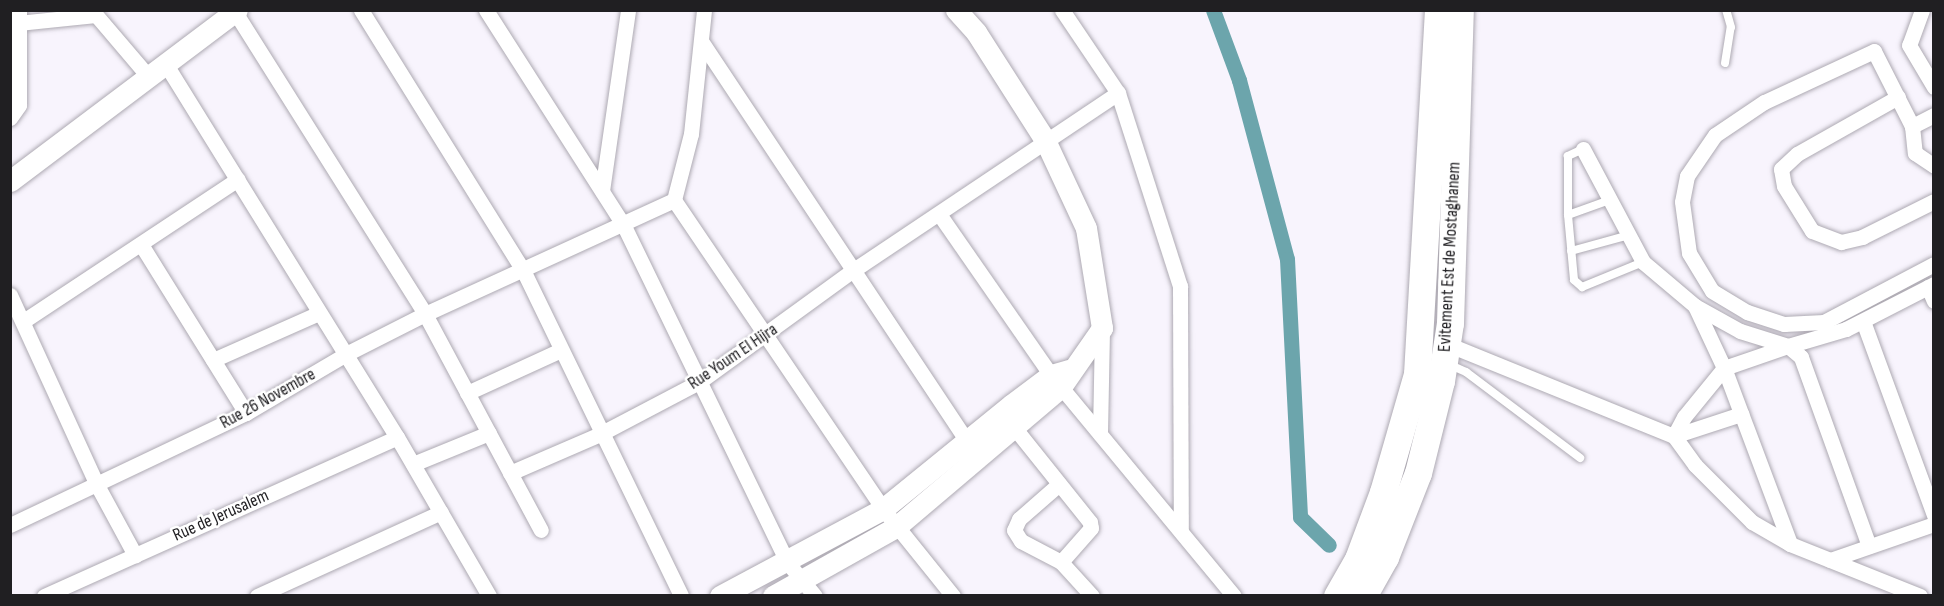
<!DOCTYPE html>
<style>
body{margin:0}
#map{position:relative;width:1944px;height:606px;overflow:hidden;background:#f8f4fd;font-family:"Sofia Sans Condensed",sans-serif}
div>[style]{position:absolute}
.canal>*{height:15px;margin:-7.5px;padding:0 7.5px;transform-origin:7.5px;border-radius:7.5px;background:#6ca5ac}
.roads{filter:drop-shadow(0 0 2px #ada9b2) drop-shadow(0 0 2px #ada9b2)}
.lane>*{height:8px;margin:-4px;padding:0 4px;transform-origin:4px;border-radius:4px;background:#fff}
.street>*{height:15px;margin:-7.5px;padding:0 7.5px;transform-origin:7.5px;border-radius:7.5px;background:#fff}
.secondary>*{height:21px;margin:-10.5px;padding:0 10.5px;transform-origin:10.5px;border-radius:10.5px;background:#fff}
.highway>*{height:27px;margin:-13.5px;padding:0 13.5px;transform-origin:13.5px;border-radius:13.5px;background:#fff}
span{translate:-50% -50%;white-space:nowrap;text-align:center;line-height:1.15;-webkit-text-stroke:5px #fff;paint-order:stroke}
.street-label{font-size:18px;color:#201f22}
.frame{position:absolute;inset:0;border:12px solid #201f22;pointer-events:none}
</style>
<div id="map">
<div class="canal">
<div style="left:1213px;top:10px;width:75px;rotate:69.6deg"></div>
<div style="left:1239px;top:80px;width:185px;rotate:75deg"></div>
<div style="left:1287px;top:259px;width:258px;rotate:87.1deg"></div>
<div style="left:1300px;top:517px;width:40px;rotate:44deg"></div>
</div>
<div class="roads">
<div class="lane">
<div style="left:1725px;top:63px;width:36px;rotate:-81deg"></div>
<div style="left:1731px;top:27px;width:18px;rotate:-106deg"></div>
<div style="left:1583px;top:149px;width:17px;rotate:155deg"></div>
<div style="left:1568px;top:156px;width:59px;rotate:90deg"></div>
<div style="left:1568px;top:215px;width:65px;rotate:84.7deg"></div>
<div style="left:1574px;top:280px;width:11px;rotate:41deg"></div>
<div style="left:1582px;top:287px;width:66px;rotate:-22.3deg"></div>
<div style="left:1568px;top:215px;width:45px;rotate:-19.7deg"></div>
<div style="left:1571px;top:251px;width:60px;rotate:-15.4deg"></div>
<div style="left:1448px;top:364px;width:20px;rotate:24deg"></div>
<div style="left:1466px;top:372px;width:143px;rotate:37deg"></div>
</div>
<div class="street">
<div style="left:361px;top:10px;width:306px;rotate:58.1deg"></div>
<div style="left:523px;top:270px;width:362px;rotate:64.1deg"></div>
<div style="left:486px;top:10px;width:256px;rotate:57.4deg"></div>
<div style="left:624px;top:226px;width:373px;rotate:64.1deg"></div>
<div style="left:787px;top:562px;width:44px;rotate:50.5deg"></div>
<div style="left:1062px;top:10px;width:100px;rotate:56deg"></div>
<div style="left:1118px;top:93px;width:203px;rotate:72.2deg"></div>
<div style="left:1180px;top:286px;width:244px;rotate:89.8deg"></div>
<div style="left:1922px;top:10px;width:37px;rotate:110deg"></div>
<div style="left:1909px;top:45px;width:49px;rotate:59.2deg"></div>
<div style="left:235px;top:12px;width:357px;rotate:57.8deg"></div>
<div style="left:425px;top:314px;width:245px;rotate:61.8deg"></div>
<div style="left:18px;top:23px;width:78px;rotate:-5.9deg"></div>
<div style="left:96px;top:15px;width:80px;rotate:49.6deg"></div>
<div style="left:701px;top:41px;width:488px;rotate:56.4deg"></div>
<div style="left:165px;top:63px;width:440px;rotate:58.2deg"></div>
<div style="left:397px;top:437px;width:184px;rotate:59.9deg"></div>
<div style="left:1898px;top:97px;width:116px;rotate:150.6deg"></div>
<div style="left:1797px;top:154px;width:22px;rotate:137deg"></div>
<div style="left:1781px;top:169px;width:17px;rotate:80deg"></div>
<div style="left:1784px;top:186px;width:53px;rotate:58.1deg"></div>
<div style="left:1812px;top:231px;width:31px;rotate:21deg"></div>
<div style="left:1841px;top:242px;width:22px;rotate:-13deg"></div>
<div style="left:1862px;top:237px;width:80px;rotate:-26.6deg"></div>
<div style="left:1934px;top:115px;width:25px;rotate:153deg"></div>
<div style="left:1912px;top:126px;width:84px;rotate:-116.9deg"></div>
<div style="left:1874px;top:51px;width:121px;rotate:155.1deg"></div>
<div style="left:1764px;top:102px;width:59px;rotate:146deg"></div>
<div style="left:1715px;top:135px;width:50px;rotate:124.3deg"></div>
<div style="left:1687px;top:176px;width:26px;rotate:101deg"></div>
<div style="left:1682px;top:202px;width:51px;rotate:82.2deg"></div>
<div style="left:1689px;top:253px;width:44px;rotate:58.8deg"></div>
<div style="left:1712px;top:291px;width:41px;rotate:31deg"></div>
<div style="left:1747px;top:312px;width:39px;rotate:18deg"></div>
<div style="left:1784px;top:324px;width:40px;rotate:-2.9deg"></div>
<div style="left:1824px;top:322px;width:124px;rotate:-27.8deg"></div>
<div style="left:10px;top:118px;width:16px;rotate:-55deg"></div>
<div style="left:19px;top:105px;width:95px;rotate:-90deg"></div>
<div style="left:1912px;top:126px;width:27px;rotate:84deg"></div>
<div style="left:1915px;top:153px;width:23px;rotate:34deg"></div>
<div style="left:1583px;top:149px;width:128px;rotate:62deg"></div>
<div style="left:1643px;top:262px;width:68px;rotate:40.2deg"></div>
<div style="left:1695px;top:306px;width:51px;rotate:29.1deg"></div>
<div style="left:1740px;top:331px;width:50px;rotate:17.4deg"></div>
<div style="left:1788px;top:346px;width:60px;rotate:-16.3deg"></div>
<div style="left:1846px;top:329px;width:99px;rotate:-27.1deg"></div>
<div style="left:602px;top:191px;width:183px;rotate:-81.8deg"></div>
<div style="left:674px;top:200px;width:373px;rotate:55.9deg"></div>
<div style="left:883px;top:509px;width:112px;rotate:51.2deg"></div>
<div style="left:939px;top:214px;width:196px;rotate:55.2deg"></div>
<div style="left:1051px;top:375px;width:287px;rotate:50.4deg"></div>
<div style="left:142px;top:246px;width:197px;rotate:58.1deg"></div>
<div style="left:1928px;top:287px;width:15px;rotate:67deg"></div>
<div style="left:10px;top:295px;width:209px;rotate:65.4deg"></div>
<div style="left:97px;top:485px;width:80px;rotate:61.5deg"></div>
<div style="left:1695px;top:306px;width:68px;rotate:64.9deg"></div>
<div style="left:1724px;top:368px;width:188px;rotate:69.4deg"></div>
<div style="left:25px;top:320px;width:255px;rotate:-33.5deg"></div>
<div style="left:1863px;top:321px;width:207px;rotate:69.9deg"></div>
<div style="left:1447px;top:344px;width:245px;rotate:22.1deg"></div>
<div style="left:1674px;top:436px;width:71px;rotate:-18.2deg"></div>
<div style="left:213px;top:360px;width:116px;rotate:-23.9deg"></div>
<div style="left:467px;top:393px;width:103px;rotate:-24.6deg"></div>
<div style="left:1013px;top:426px;width:123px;rotate:51.3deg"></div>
<div style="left:1090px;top:522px;width:6px;rotate:81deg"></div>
<div style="left:1091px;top:528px;width:45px;rotate:131.4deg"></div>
<div style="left:1061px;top:562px;width:46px;rotate:47.6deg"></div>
<div style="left:1100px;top:434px;width:106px;rotate:-88.9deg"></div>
<div style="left:413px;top:464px;width:82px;rotate:-22.2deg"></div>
<div style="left:510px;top:473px;width:98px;rotate:-23.4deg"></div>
<div style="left:600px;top:434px;width:112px;rotate:-27.7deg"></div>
<div style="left:699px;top:382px;width:189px;rotate:-36deg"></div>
<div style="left:852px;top:271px;width:320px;rotate:-33.8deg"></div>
<div style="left:1059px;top:484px;width:53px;rotate:138.8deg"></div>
<div style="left:1019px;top:519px;width:12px;rotate:114deg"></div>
<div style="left:1014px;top:530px;width:13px;rotate:58deg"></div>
<div style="left:1021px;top:541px;width:45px;rotate:27.7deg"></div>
<div style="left:10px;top:525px;width:261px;rotate:-25.4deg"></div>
<div style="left:246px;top:413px;width:116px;rotate:-30.5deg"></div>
<div style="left:346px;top:354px;width:89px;rotate:-26.9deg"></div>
<div style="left:425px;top:314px;width:274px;rotate:-24.6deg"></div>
<div style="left:674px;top:200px;width:68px;rotate:-75.6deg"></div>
<div style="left:691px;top:134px;width:125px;rotate:-84deg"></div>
<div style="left:1869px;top:546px;width:201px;rotate:-109.8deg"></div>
<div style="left:1801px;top:357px;width:17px;rotate:-140deg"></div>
<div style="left:1788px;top:346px;width:68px;rotate:161deg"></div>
<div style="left:1724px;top:368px;width:63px;rotate:129.2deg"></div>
<div style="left:1684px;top:417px;width:21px;rotate:118deg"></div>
<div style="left:1674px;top:436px;width:36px;rotate:54deg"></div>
<div style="left:1695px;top:465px;width:81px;rotate:45deg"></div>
<div style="left:1752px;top:522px;width:44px;rotate:30.1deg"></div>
<div style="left:1790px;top:544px;width:140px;rotate:21.8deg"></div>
<div style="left:1830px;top:560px;width:110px;rotate:-19.1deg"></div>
<div style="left:44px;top:596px;width:387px;rotate:-24.2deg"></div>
<div style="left:257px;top:596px;width:202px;rotate:-24.5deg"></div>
</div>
<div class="secondary">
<div style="left:10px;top:181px;width:284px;rotate:-37deg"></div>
<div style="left:720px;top:596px;width:185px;rotate:-28.1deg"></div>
<div style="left:883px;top:509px;width:165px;rotate:-39.1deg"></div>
<div style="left:1011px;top:405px;width:50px;rotate:-36.9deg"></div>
<div style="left:1051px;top:375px;width:19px;rotate:-16deg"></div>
<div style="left:773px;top:596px;width:141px;rotate:-29.3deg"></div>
<div style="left:896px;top:527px;width:216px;rotate:-40.3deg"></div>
<div style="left:1061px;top:387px;width:72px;rotate:-55.2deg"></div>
<div style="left:1102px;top:328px;width:101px;rotate:-99.1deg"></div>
<div style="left:1086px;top:228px;width:97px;rotate:-115deg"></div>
<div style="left:1045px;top:140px;width:128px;rotate:-122.6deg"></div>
<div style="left:976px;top:32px;width:30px;rotate:-132deg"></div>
</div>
<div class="highway">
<div style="left:1337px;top:596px;width:43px;rotate:-60.4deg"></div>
<div style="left:1358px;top:559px;width:72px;rotate:-69.5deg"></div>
<div style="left:1383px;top:492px;width:123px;rotate:-73.9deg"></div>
<div style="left:1417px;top:374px;width:365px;rotate:-86.7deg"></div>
<div style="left:1363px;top:596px;width:45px;rotate:-60.6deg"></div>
<div style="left:1385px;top:557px;width:90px;rotate:-68.6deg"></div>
<div style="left:1418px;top:473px;width:95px;rotate:-76deg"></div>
<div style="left:1441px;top:381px;width:59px;rotate:-81.2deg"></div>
<div style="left:1450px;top:323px;width:313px;rotate:-88.2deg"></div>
</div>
</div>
<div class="street-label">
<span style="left:1450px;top:257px;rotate:-87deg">Evitement Est de Mostaghanem</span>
<span style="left:733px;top:357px;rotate:-34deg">Rue Youm El Hijra</span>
<span style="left:268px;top:399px;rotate:-29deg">Rue 26 Novembre</span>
<span style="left:221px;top:516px;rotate:-24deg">Rue de Jerusalem</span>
</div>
<div class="frame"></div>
</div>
